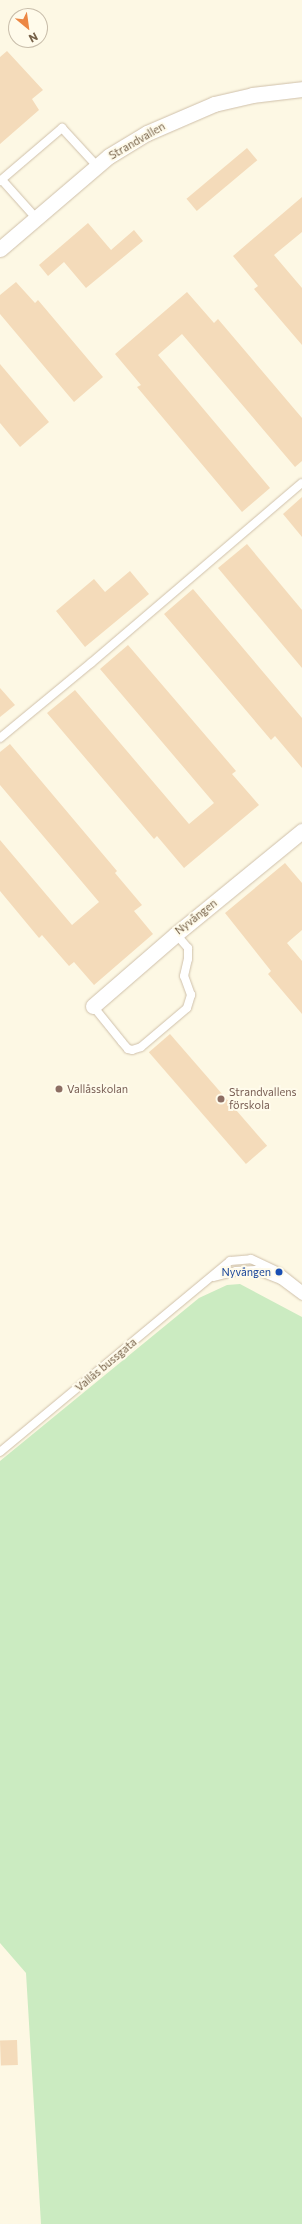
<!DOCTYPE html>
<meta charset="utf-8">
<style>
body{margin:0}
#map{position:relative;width:302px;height:2224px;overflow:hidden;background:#fdf8e4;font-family:Commissioner,sans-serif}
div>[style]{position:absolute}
.green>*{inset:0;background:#cbebc1}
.building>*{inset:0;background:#f4dbba;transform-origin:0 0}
.roads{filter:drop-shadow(0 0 1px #cfc0aa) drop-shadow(0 0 1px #cfc0aa)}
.lane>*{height:8px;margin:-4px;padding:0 4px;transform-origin:4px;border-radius:4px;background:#fff}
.street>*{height:15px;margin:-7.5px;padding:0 7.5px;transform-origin:7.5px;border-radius:7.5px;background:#fff}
.dots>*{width:11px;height:11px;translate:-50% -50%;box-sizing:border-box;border:2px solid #fffbeb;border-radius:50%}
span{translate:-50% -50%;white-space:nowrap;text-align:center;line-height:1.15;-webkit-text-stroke:4px #fffbeb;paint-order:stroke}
.street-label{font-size:11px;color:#766148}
.education-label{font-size:11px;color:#785e54}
.left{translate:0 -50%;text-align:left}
.transit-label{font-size:11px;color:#164399}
.right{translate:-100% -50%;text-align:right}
.north{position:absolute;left:8px;top:8px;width:40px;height:40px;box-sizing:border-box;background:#fffbeb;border:1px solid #c8bdaa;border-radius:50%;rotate:151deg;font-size:11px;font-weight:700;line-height:16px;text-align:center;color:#766148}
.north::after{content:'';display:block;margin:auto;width:14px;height:18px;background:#ec8744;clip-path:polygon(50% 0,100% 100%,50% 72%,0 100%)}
</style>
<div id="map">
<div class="green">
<div style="clip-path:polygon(240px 1284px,302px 1317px,302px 2224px,41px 2224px,26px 1973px,0 1943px,0 1461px,199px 1298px,227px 1285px)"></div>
</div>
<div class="building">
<div style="clip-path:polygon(7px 51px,43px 90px,32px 99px,39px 110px,0 144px,0 57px)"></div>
<div style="left:247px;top:148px;width:16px;height:79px;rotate:50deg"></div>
<div style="clip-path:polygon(302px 197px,302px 232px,274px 255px,302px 288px,302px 345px,254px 289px,258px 286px,233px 256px)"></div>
<div style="clip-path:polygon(88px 223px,111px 250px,134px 230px,143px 241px,86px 288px,64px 262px,48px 276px,39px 265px)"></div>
<div style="clip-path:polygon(16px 282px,35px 303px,38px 300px,103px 377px,74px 402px,0 314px,0 295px)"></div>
<div style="clip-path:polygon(187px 292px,214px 323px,218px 319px,302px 418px,302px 461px,295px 467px,182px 334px,158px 355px,270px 488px,242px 512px,137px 387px,141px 385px,115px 354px)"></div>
<div style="clip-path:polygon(0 364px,49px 422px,20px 447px,0 423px)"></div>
<div style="clip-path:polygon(302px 497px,302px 537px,283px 514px)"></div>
<div style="clip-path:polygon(247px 544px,302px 610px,302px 668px,218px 568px)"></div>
<div style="clip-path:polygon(130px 571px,149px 594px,85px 647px,56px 611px,94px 579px,105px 592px)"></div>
<div style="clip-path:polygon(193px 589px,302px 718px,302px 768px,275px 736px,271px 740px,164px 614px)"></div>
<div style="clip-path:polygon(128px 645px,236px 771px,232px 774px,259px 805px,184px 868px,157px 836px,154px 839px,47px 713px,75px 690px,189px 824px,214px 803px,100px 669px)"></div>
<div style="clip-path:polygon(0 688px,15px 705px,0 717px)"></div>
<div style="clip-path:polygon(10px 744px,117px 871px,115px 873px,142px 905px,134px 911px,153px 934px,94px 985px,74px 962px,69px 966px,42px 935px,39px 938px,0 891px,0 840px,72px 925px,99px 902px,0 785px,0 752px)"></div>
<div style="clip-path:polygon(285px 863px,302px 883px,302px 930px,287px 943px,302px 961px,302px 1014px,268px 974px,271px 971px,225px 913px)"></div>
<div style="left:170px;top:1034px;width:148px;height:28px;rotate:49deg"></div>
<div style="left:17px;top:2040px;width:25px;height:17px;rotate:88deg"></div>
</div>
<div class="roads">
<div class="lane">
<div style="left:2px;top:180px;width:51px;rotate:48.2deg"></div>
<div style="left:0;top:181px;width:82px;rotate:-40.5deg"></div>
<div style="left:62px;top:128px;width:52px;rotate:47.4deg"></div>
<div style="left:0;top:738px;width:118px;rotate:-39.5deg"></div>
<div style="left:91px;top:663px;width:277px;rotate:-40.5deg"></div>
<div style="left:93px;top:1006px;width:46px;rotate:51.1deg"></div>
<div style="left:122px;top:1042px;width:9px;rotate:49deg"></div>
<div style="left:128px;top:1049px;width:4px;rotate:14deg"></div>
<div style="left:132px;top:1050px;width:9px;rotate:-18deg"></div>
<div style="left:141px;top:1047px;width:60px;rotate:-40.3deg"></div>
<div style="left:187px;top:1008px;width:14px;rotate:-73deg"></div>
<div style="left:191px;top:995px;width:20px;rotate:-110deg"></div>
<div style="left:184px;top:976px;width:17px;rotate:-77deg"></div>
<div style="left:188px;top:959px;width:11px;rotate:-90deg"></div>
<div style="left:188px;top:948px;width:18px;rotate:-131deg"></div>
<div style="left:214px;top:1277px;width:23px;rotate:-15deg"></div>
<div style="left:236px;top:1271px;width:20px;rotate:-3deg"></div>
<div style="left:256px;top:1270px;width:27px;rotate:22deg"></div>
<div style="left:281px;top:1280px;width:26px;rotate:37deg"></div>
<div style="left:0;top:1452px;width:299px;rotate:-39.7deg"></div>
<div style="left:230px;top:1261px;width:21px;rotate:-5deg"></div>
<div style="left:251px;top:1259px;width:31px;rotate:25deg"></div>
<div style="left:279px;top:1272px;width:29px;rotate:38deg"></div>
</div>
<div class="street">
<div style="left:0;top:249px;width:143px;rotate:-40.5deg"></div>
<div style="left:109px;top:156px;width:44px;rotate:-31.2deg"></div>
<div style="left:147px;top:133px;width:73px;rotate:-23.4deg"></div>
<div style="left:214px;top:104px;width:39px;rotate:-13deg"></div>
<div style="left:252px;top:95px;width:50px;rotate:-6.8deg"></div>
<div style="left:93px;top:1006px;width:110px;rotate:-40.9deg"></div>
<div style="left:176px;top:934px;width:163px;rotate:-39.3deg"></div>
</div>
</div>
<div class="dots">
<div style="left:59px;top:1089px;background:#8d6e63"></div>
<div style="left:221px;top:1099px;background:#8d6e63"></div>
<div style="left:279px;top:1272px;background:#1a4fb4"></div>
</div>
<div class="street-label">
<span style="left:137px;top:141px;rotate:-30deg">Strandvallen</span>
<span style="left:196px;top:917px;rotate:-38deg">Nyvången</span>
<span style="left:106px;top:1365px;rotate:-40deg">Vallås bussgata</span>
</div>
<div class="education-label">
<span class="left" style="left:67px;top:1089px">Vallåsskolan</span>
<span class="left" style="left:229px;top:1099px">Strandvallens<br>förskola</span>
</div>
<div class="transit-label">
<span class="right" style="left:271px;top:1272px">Nyvången</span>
</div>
<div class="north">N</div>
</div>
